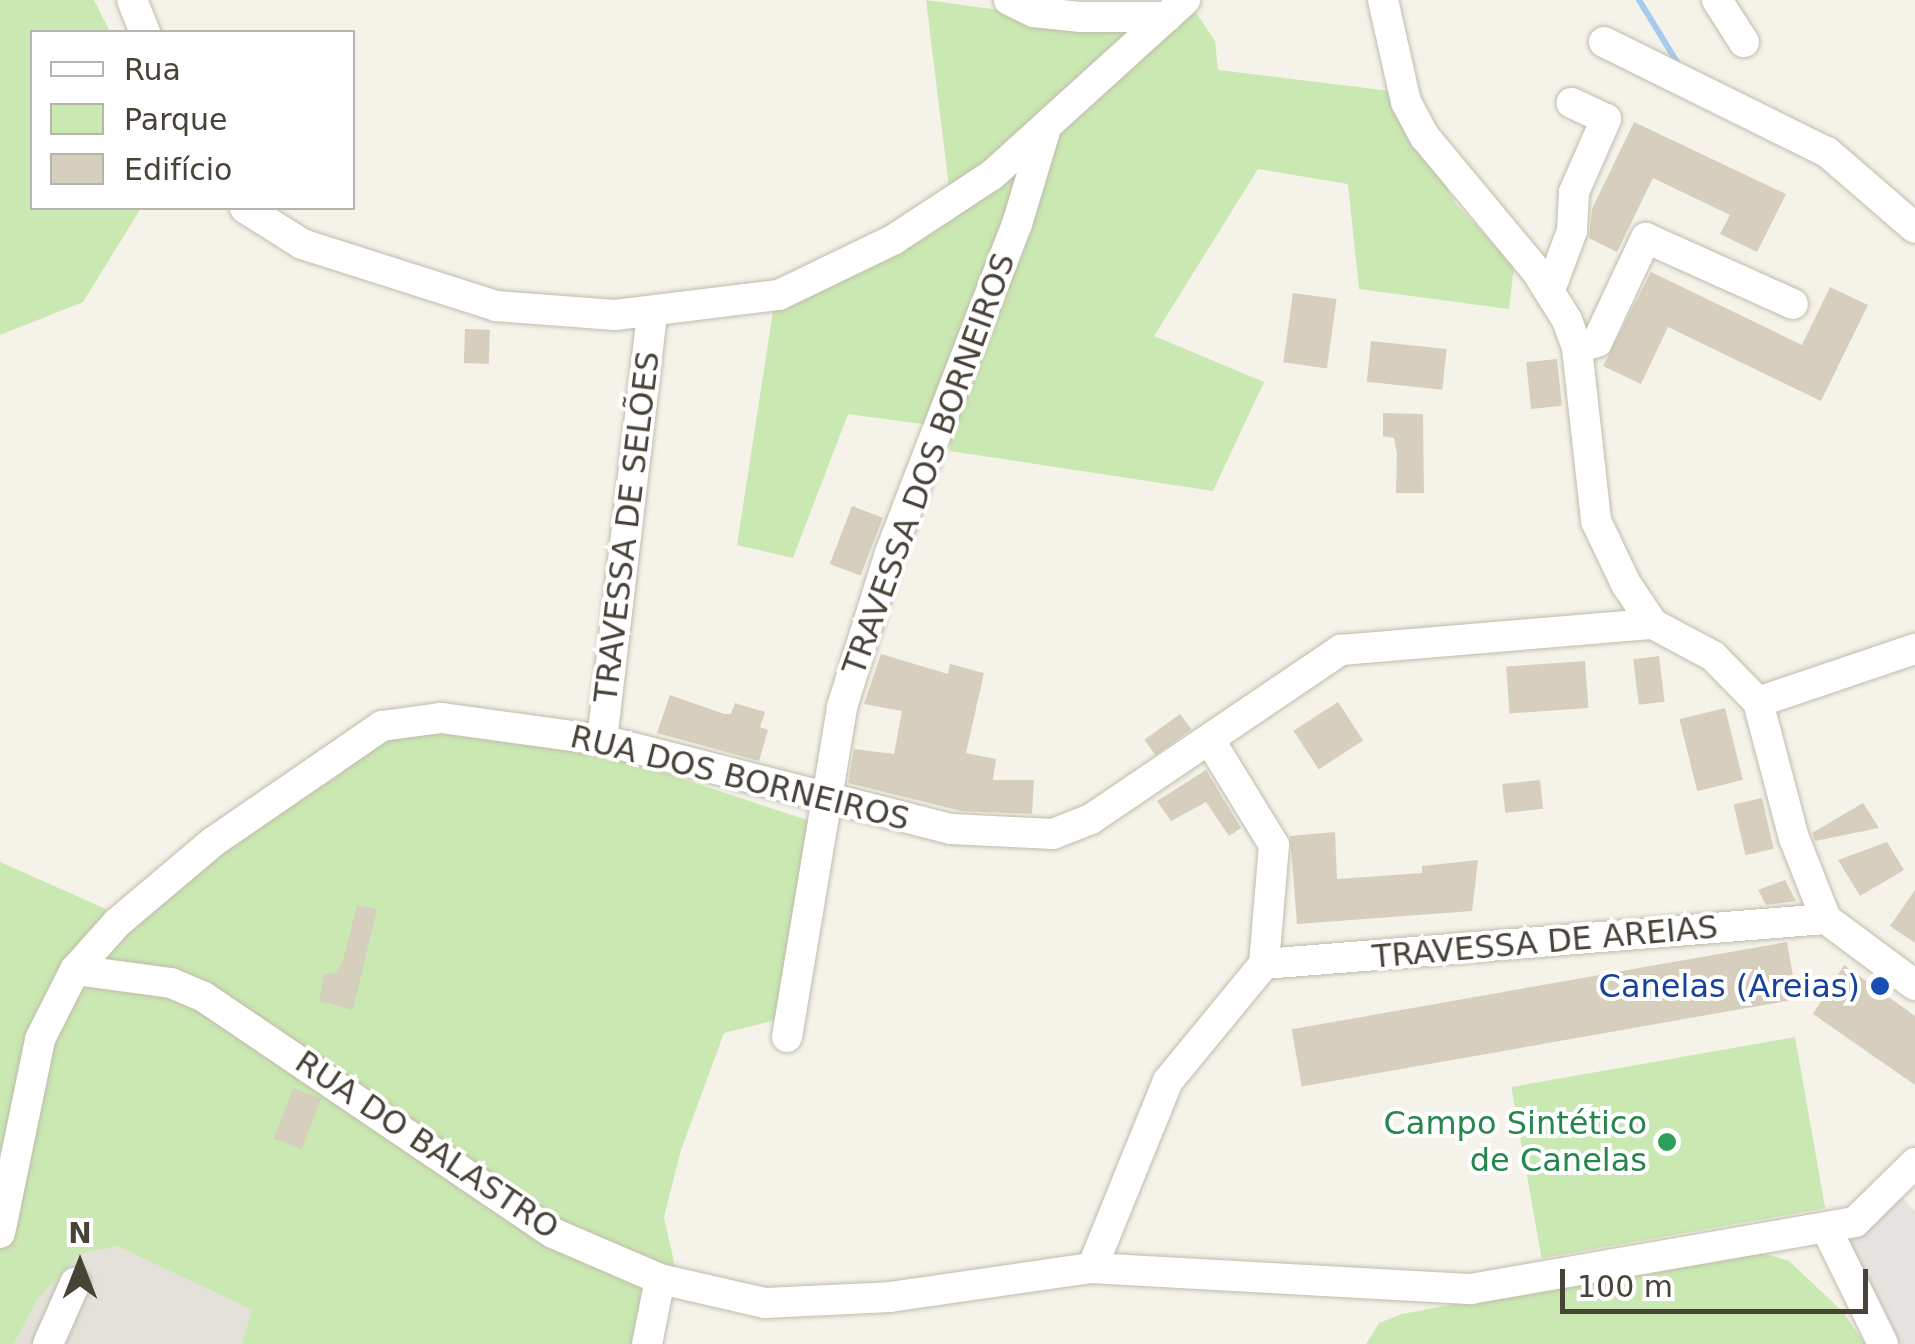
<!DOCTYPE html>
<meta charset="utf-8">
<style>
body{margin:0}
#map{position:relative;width:1915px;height:1344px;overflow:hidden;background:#f4f2e9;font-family:"DejaVu Sans",sans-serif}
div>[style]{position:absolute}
.industrial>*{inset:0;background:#e4e1da}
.green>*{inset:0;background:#cae8b2;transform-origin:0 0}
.parking>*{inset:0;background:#e6e4e0}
.stream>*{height:6px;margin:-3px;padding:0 3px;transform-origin:3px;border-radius:3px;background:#a6caf0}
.building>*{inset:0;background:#d6cfbe;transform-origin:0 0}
.roads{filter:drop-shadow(0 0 2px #c0bbab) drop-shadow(0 0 2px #c0bbab)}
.minor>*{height:30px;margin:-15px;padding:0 15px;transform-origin:15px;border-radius:15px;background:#fff}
.dots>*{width:28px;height:28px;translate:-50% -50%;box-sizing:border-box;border:5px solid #fff;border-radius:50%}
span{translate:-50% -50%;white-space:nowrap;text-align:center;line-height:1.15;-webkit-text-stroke:8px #fff;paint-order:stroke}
.street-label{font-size:32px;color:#484337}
.transit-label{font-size:32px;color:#164399}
.right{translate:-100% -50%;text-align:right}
.leisure-label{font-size:32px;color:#27864d}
.legend{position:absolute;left:30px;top:30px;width:325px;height:180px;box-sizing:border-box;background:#fff;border:2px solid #b6b4af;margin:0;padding:12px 18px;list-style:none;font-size:30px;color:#484337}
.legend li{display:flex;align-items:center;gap:20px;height:50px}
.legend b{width:50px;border:2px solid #b6b4af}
.north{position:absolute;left:30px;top:1214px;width:100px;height:100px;-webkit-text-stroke:8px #fff;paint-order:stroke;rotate:0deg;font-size:28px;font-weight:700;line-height:40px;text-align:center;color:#484337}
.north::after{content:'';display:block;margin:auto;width:35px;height:45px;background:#484337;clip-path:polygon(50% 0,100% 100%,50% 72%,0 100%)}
.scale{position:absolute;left:1560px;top:1269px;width:308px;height:45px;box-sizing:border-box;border:5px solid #484337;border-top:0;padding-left:12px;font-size:30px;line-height:35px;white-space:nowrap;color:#484337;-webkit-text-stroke:8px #fff;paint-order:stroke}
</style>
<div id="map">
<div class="industrial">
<div style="clip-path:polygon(117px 1246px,252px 1310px,242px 1344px,14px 1344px,37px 1300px,81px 1252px)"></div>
</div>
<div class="green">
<div style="clip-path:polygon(0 0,94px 0,110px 32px,32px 32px,32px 208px,141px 208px,83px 302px,0 335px)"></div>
<div style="clip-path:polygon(926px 0,1006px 11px,1193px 8px,1215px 41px,1218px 70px,1390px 91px,1456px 204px,1514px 266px,1509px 309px,1359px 289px,1348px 184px,1258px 169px,1154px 336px,1264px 382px,1213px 491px,950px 451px,952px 428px,848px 414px,793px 558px,737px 545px,773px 311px,808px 279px,953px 219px)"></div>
<div style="clip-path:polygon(446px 730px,555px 737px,810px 821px,780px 1019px,724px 1033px,681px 1150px,664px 1217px,677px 1275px,661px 1344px,242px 1344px,252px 1310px,117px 1246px,81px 1253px,37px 1300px,14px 1344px,0 1344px,0 862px,126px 918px,286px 804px,334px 779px,378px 741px)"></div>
<div style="left:1795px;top:1037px;width:174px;height:288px;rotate:80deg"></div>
<div style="clip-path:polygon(1745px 1248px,1789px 1261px,1843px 1312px,1865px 1344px,1366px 1344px,1379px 1323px,1402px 1314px)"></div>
</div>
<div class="parking">
<div style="clip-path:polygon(1895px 1190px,1915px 1211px,1915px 1344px,1883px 1344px,1826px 1228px)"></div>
</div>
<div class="stream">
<div style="left:1639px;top:0;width:73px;rotate:58.5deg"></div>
</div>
<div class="building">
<div style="clip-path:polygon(1634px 122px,1786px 194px,1757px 252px,1720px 234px,1730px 215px,1653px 178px,1617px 252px,1589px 238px,1592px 209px)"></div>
<div style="clip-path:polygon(1651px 272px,1802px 345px,1830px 287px,1868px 305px,1821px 401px,1668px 327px,1641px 384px,1603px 366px)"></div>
<div style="left:1293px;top:293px;width:44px;height:70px;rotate:8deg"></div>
<div style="left:465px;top:329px;width:25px;height:34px;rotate:2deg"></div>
<div style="left:1371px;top:341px;width:76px;height:41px;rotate:6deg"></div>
<div style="left:1557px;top:359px;width:47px;height:31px;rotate:84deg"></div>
<div style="clip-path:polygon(1383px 413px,1423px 414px,1424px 493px,1396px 493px,1397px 454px,1394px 438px,1383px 436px)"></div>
<div style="left:852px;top:506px;width:33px;height:62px;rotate:21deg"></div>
<div style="clip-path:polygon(881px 654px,948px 674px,950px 664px,984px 673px,966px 753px,996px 759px,993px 780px,1034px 780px,1032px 814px,961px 811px,848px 783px,854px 749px,894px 754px,902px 711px,864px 704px)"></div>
<div style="left:1659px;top:656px;width:46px;height:26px;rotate:83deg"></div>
<div style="left:1585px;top:661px;width:47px;height:79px;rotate:86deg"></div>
<div style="clip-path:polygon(670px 695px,724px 714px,731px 714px,735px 703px,765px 712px,760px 727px,768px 730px,759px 761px,657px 733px)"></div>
<div style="left:1338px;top:702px;width:46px;height:53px;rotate:57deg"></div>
<div style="left:1725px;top:708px;width:74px;height:47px;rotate:76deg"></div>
<div style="left:1180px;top:714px;width:19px;height:44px;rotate:54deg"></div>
<div style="clip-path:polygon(1206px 770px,1241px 828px,1229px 836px,1206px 802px,1171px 821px,1157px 801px)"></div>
<div style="left:1540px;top:780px;width:29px;height:38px;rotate:84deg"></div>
<div style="left:1762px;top:798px;width:52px;height:29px;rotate:77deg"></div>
<div style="clip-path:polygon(1863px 803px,1879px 828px,1815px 841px,1812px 833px)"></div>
<div style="clip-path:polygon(1335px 832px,1337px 879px,1422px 873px,1422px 866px,1478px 860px,1472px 911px,1297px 924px,1290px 836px)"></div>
<div style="clip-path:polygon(1887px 842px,1904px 870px,1860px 896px,1838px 860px)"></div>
<div style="clip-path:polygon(1785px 880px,1796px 901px,1766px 905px,1758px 890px)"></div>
<div style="clip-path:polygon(1915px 890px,1915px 943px,1890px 926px)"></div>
<div style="clip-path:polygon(357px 905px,377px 909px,353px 1010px,319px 1001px,324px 974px,334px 974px,342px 964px)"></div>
<div style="left:1787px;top:942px;width:58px;height:503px;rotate:80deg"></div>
<div style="clip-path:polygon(1844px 965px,1915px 1016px,1915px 1085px,1813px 1014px)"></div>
<div style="left:293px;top:1088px;width:30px;height:54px;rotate:21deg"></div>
</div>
<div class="roads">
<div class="minor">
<div style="left:132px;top:0;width:35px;rotate:68deg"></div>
<div style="left:1009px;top:0;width:28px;rotate:26deg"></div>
<div style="left:1034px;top:12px;width:45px;rotate:6.3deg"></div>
<div style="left:1079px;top:17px;width:88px"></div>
<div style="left:1383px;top:0;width:105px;rotate:77.3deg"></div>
<div style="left:1406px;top:102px;width:40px;rotate:62deg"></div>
<div style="left:1425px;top:137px;width:175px;rotate:50.3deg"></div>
<div style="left:1537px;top:272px;width:57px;rotate:58deg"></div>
<div style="left:1567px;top:320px;width:30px;rotate:70deg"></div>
<div style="left:1577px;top:348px;width:174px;rotate:83.7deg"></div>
<div style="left:1596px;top:521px;width:70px;rotate:64.5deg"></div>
<div style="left:1626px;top:584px;width:48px;rotate:56deg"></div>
<div style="left:1653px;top:624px;width:68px;rotate:28.1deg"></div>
<div style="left:1713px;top:656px;width:64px;rotate:45.6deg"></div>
<div style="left:1758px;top:702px;width:141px;rotate:75.2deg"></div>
<div style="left:1794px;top:838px;width:87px;rotate:68.4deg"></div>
<div style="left:1826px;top:919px;width:111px;rotate:36.6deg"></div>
<div style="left:1717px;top:0;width:50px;rotate:57.3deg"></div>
<div style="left:1604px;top:42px;width:249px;rotate:26.3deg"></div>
<div style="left:1827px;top:152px;width:116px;rotate:40.8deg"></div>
<div style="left:245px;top:208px;width:67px;rotate:32.3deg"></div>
<div style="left:302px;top:244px;width:204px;rotate:17.7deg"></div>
<div style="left:496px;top:306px;width:119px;rotate:4.3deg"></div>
<div style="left:615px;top:315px;width:165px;rotate:-7deg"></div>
<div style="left:779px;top:295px;width:127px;rotate:-25.8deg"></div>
<div style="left:893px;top:240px;width:118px;rotate:-33.3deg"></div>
<div style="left:992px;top:175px;width:261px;rotate:-42.2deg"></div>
<div style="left:1550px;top:290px;width:63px;rotate:-69.6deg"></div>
<div style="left:1572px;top:231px;width:39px;rotate:-87deg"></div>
<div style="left:1574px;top:192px;width:80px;rotate:-66.3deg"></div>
<div style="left:1606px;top:119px;width:38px;rotate:-155deg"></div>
<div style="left:1577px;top:348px;width:21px;rotate:-17deg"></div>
<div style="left:1597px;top:342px;width:115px;rotate:-64.8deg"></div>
<div style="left:1646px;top:238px;width:161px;rotate:24.2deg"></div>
<div style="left:1758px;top:702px;width:166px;rotate:-18.7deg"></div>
<div style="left:602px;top:740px;width:429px;rotate:-83.3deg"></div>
<div style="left:1264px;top:964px;width:564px;rotate:-4.58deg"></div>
<div style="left:75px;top:970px;width:97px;rotate:7.7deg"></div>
<div style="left:171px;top:983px;width:36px;rotate:23deg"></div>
<div style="left:204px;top:997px;width:421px;rotate:34.1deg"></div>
<div style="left:553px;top:1233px;width:116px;rotate:23.3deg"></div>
<div style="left:660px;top:1279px;width:108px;rotate:12.9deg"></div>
<div style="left:765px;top:1303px;width:125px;rotate:-2.7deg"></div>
<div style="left:890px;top:1297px;width:204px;rotate:-8.2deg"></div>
<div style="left:1092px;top:1268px;width:380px;rotate:3.2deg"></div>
<div style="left:1471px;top:1289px;width:390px;rotate:-9.9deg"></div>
<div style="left:1855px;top:1222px;width:84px;rotate:-44.5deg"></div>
<div style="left:787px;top:1037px;width:335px;rotate:-80.5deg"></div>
<div style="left:842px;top:707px;width:161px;rotate:-72.7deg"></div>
<div style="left:890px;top:553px;width:353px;rotate:-68.9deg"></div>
<div style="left:1017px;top:224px;width:97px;rotate:-73.2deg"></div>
<div style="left:1826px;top:1228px;width:129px;rotate:63.8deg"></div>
<div style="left:0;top:1233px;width:198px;rotate:-78.3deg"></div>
<div style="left:40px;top:1039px;width:77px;rotate:-63.1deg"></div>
<div style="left:75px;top:970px;width:63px;rotate:-48.2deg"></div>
<div style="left:117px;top:923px;width:126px;rotate:-40.2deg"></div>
<div style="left:213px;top:842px;width:205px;rotate:-34.5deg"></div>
<div style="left:382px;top:726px;width:60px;rotate:-7.7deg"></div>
<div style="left:441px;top:718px;width:162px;rotate:7.8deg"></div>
<div style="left:602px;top:740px;width:360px;rotate:14.3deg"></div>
<div style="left:951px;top:829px;width:102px;rotate:2.8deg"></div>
<div style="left:1053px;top:834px;width:41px;rotate:-21.5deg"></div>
<div style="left:1091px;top:819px;width:302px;rotate:-34.1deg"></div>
<div style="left:1341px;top:650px;width:313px;rotate:-4.8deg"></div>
<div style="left:1092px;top:1268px;width:202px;rotate:-67.9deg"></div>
<div style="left:1168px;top:1081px;width:151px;rotate:-50.6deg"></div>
<div style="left:1264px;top:964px;width:119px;rotate:-85.2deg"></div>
<div style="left:1274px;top:845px;width:121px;rotate:-121.5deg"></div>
<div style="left:48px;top:1344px;width:67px;rotate:-66.1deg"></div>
<div style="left:647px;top:1344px;width:66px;rotate:-78.7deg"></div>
</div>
</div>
<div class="dots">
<div style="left:1880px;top:986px;background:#1a4fb4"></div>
<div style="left:1667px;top:1142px;background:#2e9e5b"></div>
</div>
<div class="street-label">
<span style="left:929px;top:464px;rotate:-70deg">TRAVESSA DOS BORNEIROS</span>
<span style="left:627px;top:527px;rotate:-83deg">TRAVESSA DE SELÕES</span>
<span style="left:740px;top:778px;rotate:14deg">RUA DOS BORNEIROS</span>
<span style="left:1545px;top:942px;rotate:-5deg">TRAVESSA DE AREIAS</span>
<span style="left:427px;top:1145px;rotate:34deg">RUA DO BALASTRO</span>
</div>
<div class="transit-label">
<span class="right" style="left:1860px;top:986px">Canelas (Areias)</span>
</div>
<div class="leisure-label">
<span class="right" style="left:1647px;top:1142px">Campo Sintético<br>de Canelas</span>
</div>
<ul class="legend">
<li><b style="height:12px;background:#fff"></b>Rua</li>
<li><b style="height:28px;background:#cae8b2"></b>Parque</li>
<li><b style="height:28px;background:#d6cfbe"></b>Edifício</li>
</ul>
<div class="north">N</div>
<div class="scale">100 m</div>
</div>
